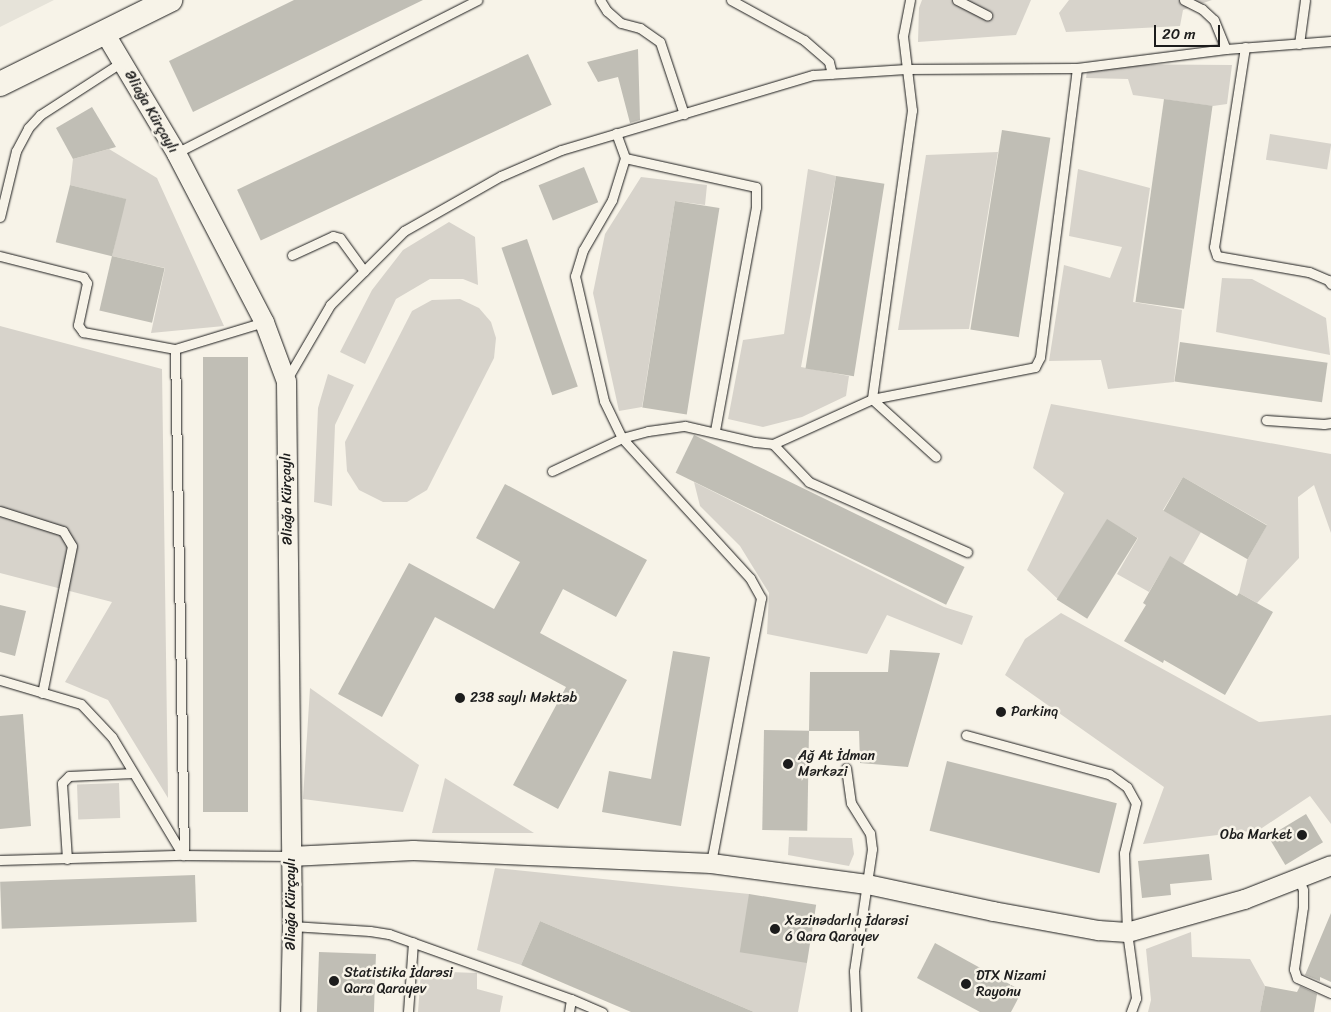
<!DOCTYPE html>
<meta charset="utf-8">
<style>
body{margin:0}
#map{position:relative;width:1331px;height:1012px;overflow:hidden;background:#f7f3e8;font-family:Sriracha,sans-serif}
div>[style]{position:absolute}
.built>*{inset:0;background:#e6e3d9}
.green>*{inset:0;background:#d7d3cb;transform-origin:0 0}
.building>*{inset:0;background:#c0beb5;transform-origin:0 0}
.roads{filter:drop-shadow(0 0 1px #1c1c1c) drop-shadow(0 0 1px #1c1c1c)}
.service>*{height:9px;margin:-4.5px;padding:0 4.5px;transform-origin:4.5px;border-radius:4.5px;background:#f7f3e8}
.minor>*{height:19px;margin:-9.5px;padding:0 9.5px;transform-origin:9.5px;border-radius:9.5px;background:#f7f3e8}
.tertiary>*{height:24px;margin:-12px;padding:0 12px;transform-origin:12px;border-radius:12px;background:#f7f3e8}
.dots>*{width:14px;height:14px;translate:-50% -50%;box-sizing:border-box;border:2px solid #f7f3e8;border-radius:50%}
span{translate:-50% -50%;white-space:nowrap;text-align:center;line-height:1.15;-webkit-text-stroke:5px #f7f3e8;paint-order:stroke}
.street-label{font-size:14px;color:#1c1c1c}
.poi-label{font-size:14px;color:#1c1c1c}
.left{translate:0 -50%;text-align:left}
.right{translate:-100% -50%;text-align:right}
.scale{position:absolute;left:1154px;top:25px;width:66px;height:22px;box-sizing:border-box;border:2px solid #1c1c1c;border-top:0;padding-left:6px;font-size:15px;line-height:18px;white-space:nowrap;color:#1c1c1c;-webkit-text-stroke:4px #f7f3e8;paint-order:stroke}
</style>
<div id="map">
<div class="built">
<div style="clip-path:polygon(0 0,54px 0,0 27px)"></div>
</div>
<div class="green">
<div style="clip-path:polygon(922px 0,1031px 0,1016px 35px,918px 42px,919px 8px)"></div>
<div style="clip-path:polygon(1069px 0,1212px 0,1183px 10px,1180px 26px,1066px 32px,1059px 13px)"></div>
<div style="clip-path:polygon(1088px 64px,1232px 65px,1227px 104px,1213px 106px,1133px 95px,1128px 79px,1086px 78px)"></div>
<div style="left:1270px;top:134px;width:62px;height:26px;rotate:9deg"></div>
<div style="clip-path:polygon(109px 149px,157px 178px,224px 326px,151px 333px,165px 268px,112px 256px,125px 199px,70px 185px,73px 159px)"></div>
<div style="clip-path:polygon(998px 152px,969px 329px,898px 330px,926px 155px)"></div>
<div style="clip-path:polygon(808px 169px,836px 176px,801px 367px,849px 376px,846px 396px,802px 417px,763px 427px,728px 419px,743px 340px,784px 334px)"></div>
<div style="clip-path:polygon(1078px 169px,1150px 188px,1133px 302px,1182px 310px,1174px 382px,1108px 389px,1101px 360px,1049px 361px,1064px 265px,1110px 278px,1122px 247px,1069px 236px)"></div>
<div style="clip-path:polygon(641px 177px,707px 185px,705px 205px,675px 201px,642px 407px,619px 411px,593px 293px,605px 234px)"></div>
<div style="clip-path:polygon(449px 222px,475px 237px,478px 285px,463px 279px,430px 279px,396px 299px,365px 364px,340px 352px,372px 290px,403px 250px)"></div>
<div style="clip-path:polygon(1222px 278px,1252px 279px,1326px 318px,1330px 355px,1216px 332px)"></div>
<div style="clip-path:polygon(460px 299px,479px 308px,491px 322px,496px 338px,494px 358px,427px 490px,407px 502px,383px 502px,359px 490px,347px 471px,345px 442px,412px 311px,432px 300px)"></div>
<div style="clip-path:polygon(0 326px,162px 369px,168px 798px,108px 700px,65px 682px,112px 602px,0 573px)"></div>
<div style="clip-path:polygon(328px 374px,354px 385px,335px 425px,332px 506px,314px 502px,318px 408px)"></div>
<div style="clip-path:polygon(1051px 404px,1331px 454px,1331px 533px,1314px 485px,1298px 497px,1299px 558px,1257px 603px,1239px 593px,1247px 560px,1267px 525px,1183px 477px,1163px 510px,1201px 532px,1183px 564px,1170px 557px,1149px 592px,1117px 574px,1138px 538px,1107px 520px,1060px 601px,1027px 570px,1064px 493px,1033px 468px)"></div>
<div style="clip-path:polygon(694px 482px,944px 607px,973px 616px,962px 645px,887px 615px,867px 654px,767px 634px,769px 593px,740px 546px,700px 506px)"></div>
<div style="clip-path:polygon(1061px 613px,1259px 722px,1331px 715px,1331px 824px,1310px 796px,1259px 830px,1143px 844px,1164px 787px,1005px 675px,1025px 639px)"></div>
<div style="clip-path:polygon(310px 688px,419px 765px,403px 812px,303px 799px)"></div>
<div style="clip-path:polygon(445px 778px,534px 833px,432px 833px)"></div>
<div style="left:119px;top:783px;width:35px;height:42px;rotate:88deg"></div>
<div style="clip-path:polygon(789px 837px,852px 838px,854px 854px,849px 866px,788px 855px)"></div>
<div style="clip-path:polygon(495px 868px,749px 894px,807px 963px,798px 1012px,754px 1012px,540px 921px,521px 965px,477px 950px)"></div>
<div style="clip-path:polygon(1191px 932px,1192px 957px,1250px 959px,1265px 986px,1260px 1012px,1148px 1012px,1151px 1000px,1146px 949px)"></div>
<div style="clip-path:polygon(421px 971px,477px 973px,477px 989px,503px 996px,500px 1012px,418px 1012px)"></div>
</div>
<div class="building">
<div style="clip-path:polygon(294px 0,423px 0,193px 112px,169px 61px)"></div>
<div style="clip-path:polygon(638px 49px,640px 120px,630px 123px,618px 77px,598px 82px,587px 62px)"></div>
<div style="left:528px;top:54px;width:56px;height:321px;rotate:65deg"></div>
<div style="left:1164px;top:99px;width:49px;height:205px;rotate:8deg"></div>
<div style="clip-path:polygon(92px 107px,116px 147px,73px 159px,56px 128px)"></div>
<div style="left:1002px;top:130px;width:49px;height:202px;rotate:9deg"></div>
<div style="left:584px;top:167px;width:38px;height:49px;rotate:68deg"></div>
<div style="left:836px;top:176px;width:49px;height:195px;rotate:9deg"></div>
<div style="left:70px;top:185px;width:58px;height:59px;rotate:14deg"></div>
<div style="left:675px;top:201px;width:45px;height:209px;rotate:9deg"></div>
<div style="left:527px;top:239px;width:156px;height:27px;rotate:71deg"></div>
<div style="left:112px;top:256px;width:54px;height:56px;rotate:13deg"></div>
<div style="left:1180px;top:342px;width:149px;height:40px;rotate:8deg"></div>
<div style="left:203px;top:357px;width:45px;height:455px"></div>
<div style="left:694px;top:435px;width:301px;height:42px;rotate:26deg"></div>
<div style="left:1183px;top:477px;width:97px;height:39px;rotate:30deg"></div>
<div style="clip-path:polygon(505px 484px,647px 560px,616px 617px,563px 589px,540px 633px,627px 680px,558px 809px,513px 785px,566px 687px,435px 617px,382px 717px,338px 694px,409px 563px,494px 609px,520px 562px,476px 538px)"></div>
<div style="left:1107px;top:519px;width:36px;height:95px;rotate:32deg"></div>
<div style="clip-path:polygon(1170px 556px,1237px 596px,1239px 593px,1273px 612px,1225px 695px,1164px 660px,1163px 663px,1124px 641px,1146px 605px,1143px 603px)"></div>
<div style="clip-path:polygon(0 605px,26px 611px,15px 656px,0 652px)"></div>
<div style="clip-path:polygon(890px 650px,940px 653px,908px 767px,860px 763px,859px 731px,809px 731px,810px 672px,888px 672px)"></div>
<div style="clip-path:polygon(673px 651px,710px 657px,681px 826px,602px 812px,609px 771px,651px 779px)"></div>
<div style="clip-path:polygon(23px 714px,31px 826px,0 829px,0 716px)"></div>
<div style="left:764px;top:730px;width:45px;height:100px;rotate:1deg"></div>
<div style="left:947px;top:761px;width:175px;height:72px;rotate:14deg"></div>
<div style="left:1306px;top:814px;width:33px;height:44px;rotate:59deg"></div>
<div style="clip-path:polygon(1209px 854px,1212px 880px,1170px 884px,1171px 895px,1142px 898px,1138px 861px)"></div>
<div style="left:195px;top:875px;width:47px;height:195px;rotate:88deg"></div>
<div style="left:749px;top:894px;width:68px;height:59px;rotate:9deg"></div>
<div style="clip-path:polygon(1331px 913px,1331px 982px,1320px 977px,1320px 981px,1305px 975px)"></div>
<div style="clip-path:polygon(540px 921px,754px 1012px,631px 1012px,521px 965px)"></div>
<div style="clip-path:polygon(935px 943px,1022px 991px,1011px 1012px,980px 1012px,917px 978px)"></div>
<div style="left:319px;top:952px;width:57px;height:60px;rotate:2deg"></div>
<div style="clip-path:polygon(1265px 986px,1297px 992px,1300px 986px,1317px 994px,1314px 1012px,1260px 1012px)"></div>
</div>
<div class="roads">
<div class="service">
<div style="left:600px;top:0;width:13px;rotate:58deg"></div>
<div style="left:607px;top:11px;width:18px;rotate:41deg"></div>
<div style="left:621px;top:23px;width:20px;rotate:15deg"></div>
<div style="left:640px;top:28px;width:24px;rotate:35deg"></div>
<div style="left:660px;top:42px;width:76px;rotate:71.6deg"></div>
<div style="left:731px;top:0;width:83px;rotate:28.7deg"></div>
<div style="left:804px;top:40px;width:33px;rotate:41deg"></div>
<div style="left:829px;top:62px;width:12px;rotate:76deg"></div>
<div style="left:910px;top:0;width:37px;rotate:101deg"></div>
<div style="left:903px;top:36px;width:75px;rotate:83.1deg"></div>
<div style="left:912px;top:110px;width:292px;rotate:97.9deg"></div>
<div style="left:872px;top:399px;width:86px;rotate:42.2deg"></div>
<div style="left:957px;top:0;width:34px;rotate:27deg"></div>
<div style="left:1184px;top:0;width:20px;rotate:27deg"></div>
<div style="left:1202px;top:9px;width:16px;rotate:43deg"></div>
<div style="left:1214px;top:20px;width:31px;rotate:68deg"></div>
<div style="left:1299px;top:44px;width:44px;rotate:-82.2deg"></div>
<div style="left:1245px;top:47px;width:202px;rotate:98.8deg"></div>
<div style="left:1214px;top:247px;width:9px;rotate:72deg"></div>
<div style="left:1217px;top:256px;width:93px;rotate:9.9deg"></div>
<div style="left:1309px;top:272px;width:21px;rotate:23deg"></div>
<div style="left:1328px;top:280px;width:5px;rotate:53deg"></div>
<div style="left:616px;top:133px;width:27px;rotate:70deg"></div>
<div style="left:625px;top:158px;width:44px;rotate:107.2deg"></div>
<div style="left:612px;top:200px;width:58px;rotate:120.1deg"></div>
<div style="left:583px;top:250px;width:27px;rotate:107deg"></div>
<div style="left:575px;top:276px;width:128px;rotate:76.9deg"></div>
<div style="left:604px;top:401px;width:41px;rotate:64.1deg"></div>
<div style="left:622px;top:438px;width:190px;rotate:47.6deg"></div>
<div style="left:750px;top:578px;width:23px;rotate:61deg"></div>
<div style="left:761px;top:598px;width:270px;rotate:100.7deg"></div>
<div style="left:176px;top:153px;width:338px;rotate:-26.9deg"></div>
<div style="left:625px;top:158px;width:134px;rotate:12.5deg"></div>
<div style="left:756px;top:187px;width:20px;rotate:90deg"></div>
<div style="left:756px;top:207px;width:228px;rotate:100.4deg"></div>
<div style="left:0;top:217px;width:68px;rotate:-76.4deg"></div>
<div style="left:16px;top:151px;width:26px;rotate:-62deg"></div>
<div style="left:28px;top:128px;width:18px;rotate:-47deg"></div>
<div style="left:40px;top:115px;width:98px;rotate:-32.9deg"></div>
<div style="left:292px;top:255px;width:45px;rotate:-24.9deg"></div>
<div style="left:333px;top:236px;width:7px;rotate:16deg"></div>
<div style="left:340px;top:238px;width:41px;rotate:54deg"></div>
<div style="left:0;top:256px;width:86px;rotate:14.2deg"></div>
<div style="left:83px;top:277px;width:7px;rotate:56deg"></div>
<div style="left:87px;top:283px;width:43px;rotate:102.1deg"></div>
<div style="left:78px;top:325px;width:9px;rotate:54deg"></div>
<div style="left:83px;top:332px;width:94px;rotate:10.5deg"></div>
<div style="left:175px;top:349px;width:93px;rotate:-16.9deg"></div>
<div style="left:175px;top:349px;width:506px;rotate:88.98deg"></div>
<div style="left:287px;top:379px;width:86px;rotate:-59.8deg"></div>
<div style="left:330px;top:305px;width:105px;rotate:-45deg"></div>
<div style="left:404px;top:231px;width:112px;rotate:-29.6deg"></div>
<div style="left:501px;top:176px;width:65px;rotate:-23.4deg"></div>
<div style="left:561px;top:150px;width:263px;rotate:-16.6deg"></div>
<div style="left:813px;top:75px;width:93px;rotate:-3.7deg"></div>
<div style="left:906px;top:69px;width:171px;rotate:-0.3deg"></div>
<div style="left:1077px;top:68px;width:150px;rotate:-7.3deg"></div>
<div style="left:1226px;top:49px;width:105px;rotate:-4.4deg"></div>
<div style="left:1266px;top:420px;width:58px;rotate:3.9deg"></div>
<div style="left:1324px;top:424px;width:7px;rotate:-8deg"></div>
<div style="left:773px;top:444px;width:52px;rotate:46.5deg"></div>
<div style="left:809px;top:482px;width:173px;rotate:23.9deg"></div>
<div style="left:552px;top:471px;width:77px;rotate:-25.2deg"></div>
<div style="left:622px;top:438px;width:27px;rotate:-15deg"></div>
<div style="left:648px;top:431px;width:37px;rotate:-8deg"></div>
<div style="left:685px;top:426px;width:72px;rotate:12.9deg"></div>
<div style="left:755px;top:442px;width:18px;rotate:6deg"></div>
<div style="left:773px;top:444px;width:109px;rotate:-24.4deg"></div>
<div style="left:872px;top:399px;width:166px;rotate:-11.1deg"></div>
<div style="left:1035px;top:367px;width:11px;rotate:-63deg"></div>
<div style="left:1040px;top:357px;width:291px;rotate:-82.7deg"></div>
<div style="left:0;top:511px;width:66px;rotate:17.6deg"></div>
<div style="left:63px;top:531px;width:17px;rotate:59deg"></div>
<div style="left:72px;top:546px;width:150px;rotate:101.5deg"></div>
<div style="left:0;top:680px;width:84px;rotate:16.5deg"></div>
<div style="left:81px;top:704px;width:45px;rotate:46.8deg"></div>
<div style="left:112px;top:737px;width:138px;rotate:59deg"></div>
<div style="left:966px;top:735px;width:148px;rotate:15.3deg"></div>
<div style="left:1109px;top:774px;width:22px;rotate:36deg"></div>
<div style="left:1127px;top:787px;width:18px;rotate:61deg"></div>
<div style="left:1136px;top:803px;width:51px;rotate:103.5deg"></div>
<div style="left:1124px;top:853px;width:79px;rotate:87.8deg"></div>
<div style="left:1127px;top:932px;width:67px;rotate:82.2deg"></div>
<div style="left:1136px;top:998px;width:15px;rotate:110deg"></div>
<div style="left:846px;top:768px;width:35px;rotate:82deg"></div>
<div style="left:851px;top:803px;width:36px;rotate:58deg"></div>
<div style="left:870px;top:833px;width:16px;rotate:83deg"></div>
<div style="left:872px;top:849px;width:123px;rotate:98.4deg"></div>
<div style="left:854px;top:971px;width:41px;rotate:87.2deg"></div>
<div style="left:67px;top:859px;width:76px;rotate:-93.8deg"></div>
<div style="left:62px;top:783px;width:10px;rotate:-45deg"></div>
<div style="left:69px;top:776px;width:64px;rotate:-2.7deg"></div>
<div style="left:0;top:860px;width:184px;rotate:-1.6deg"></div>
<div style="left:184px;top:855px;width:106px;rotate:0.5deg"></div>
<div style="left:1299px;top:879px;width:12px;rotate:70deg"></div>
<div style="left:1303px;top:890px;width:17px;rotate:90deg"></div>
<div style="left:1303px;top:907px;width:63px;rotate:98.3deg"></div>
<div style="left:1294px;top:969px;width:9px;rotate:72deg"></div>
<div style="left:1297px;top:978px;width:37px;rotate:24deg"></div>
<div style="left:292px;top:926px;width:78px;rotate:3.7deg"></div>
<div style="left:370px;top:931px;width:19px;rotate:9deg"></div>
<div style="left:389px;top:934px;width:193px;rotate:19.7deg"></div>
<div style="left:571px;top:999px;width:34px;rotate:23deg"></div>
<div style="left:408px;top:1012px;width:70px;rotate:-85.9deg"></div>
<div style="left:569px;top:1012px;width:13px;rotate:-81deg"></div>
</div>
<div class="minor">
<div style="left:104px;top:32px;width:141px;rotate:59.2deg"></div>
<div style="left:176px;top:153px;width:191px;rotate:62.5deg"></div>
<div style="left:264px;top:322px;width:63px;rotate:69.6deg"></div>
<div style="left:286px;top:381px;width:545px;rotate:89.37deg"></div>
<div style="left:292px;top:926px;width:86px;rotate:91.3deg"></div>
<div style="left:290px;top:856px;width:123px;rotate:-2.8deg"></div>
<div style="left:413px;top:850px;width:298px;rotate:2.5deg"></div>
<div style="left:711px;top:863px;width:157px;rotate:7.7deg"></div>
<div style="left:867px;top:884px;width:129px;rotate:12.1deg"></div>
<div style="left:993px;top:911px;width:107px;rotate:10.3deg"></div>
<div style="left:1098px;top:930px;width:29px;rotate:4deg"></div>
<div style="left:1127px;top:932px;width:122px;rotate:-15.8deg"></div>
<div style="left:1244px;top:899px;width:93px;rotate:-21.3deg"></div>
</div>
<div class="tertiary">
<div style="left:0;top:84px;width:190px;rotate:-26.3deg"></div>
</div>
</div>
<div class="dots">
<div style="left:460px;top:698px;background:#1c1c1c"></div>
<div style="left:1001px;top:712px;background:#1c1c1c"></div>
<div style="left:788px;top:764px;background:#1c1c1c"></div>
<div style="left:1302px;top:835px;background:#1c1c1c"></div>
<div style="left:775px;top:929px;background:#1c1c1c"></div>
<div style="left:334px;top:981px;background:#1c1c1c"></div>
<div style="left:966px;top:984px;background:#1c1c1c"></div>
</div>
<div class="street-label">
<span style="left:151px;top:112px;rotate:60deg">Əliağa Kürçaylı</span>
<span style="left:287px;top:499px;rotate:-91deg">Əliağa Kürçaylı</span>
<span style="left:291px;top:904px;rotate:-90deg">Əliağa Kürçaylı</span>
</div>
<div class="poi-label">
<span class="left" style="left:470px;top:698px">238 saylı Məktəb</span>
<span class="left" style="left:1011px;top:712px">Parkinq</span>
<span class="left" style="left:798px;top:764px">Ağ At İdman<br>Mərkəzi</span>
<span class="right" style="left:1292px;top:835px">Oba Market</span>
<span class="left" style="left:785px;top:929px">Xəzinədarlıq İdarəsi<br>6 Qara Qarayev</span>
<span class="left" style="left:344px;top:981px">Statistika İdarəsi<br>Qara Qarayev</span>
<span class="left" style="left:976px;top:984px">DTX Nizami<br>Rayonu</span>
</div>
<div class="scale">20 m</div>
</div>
